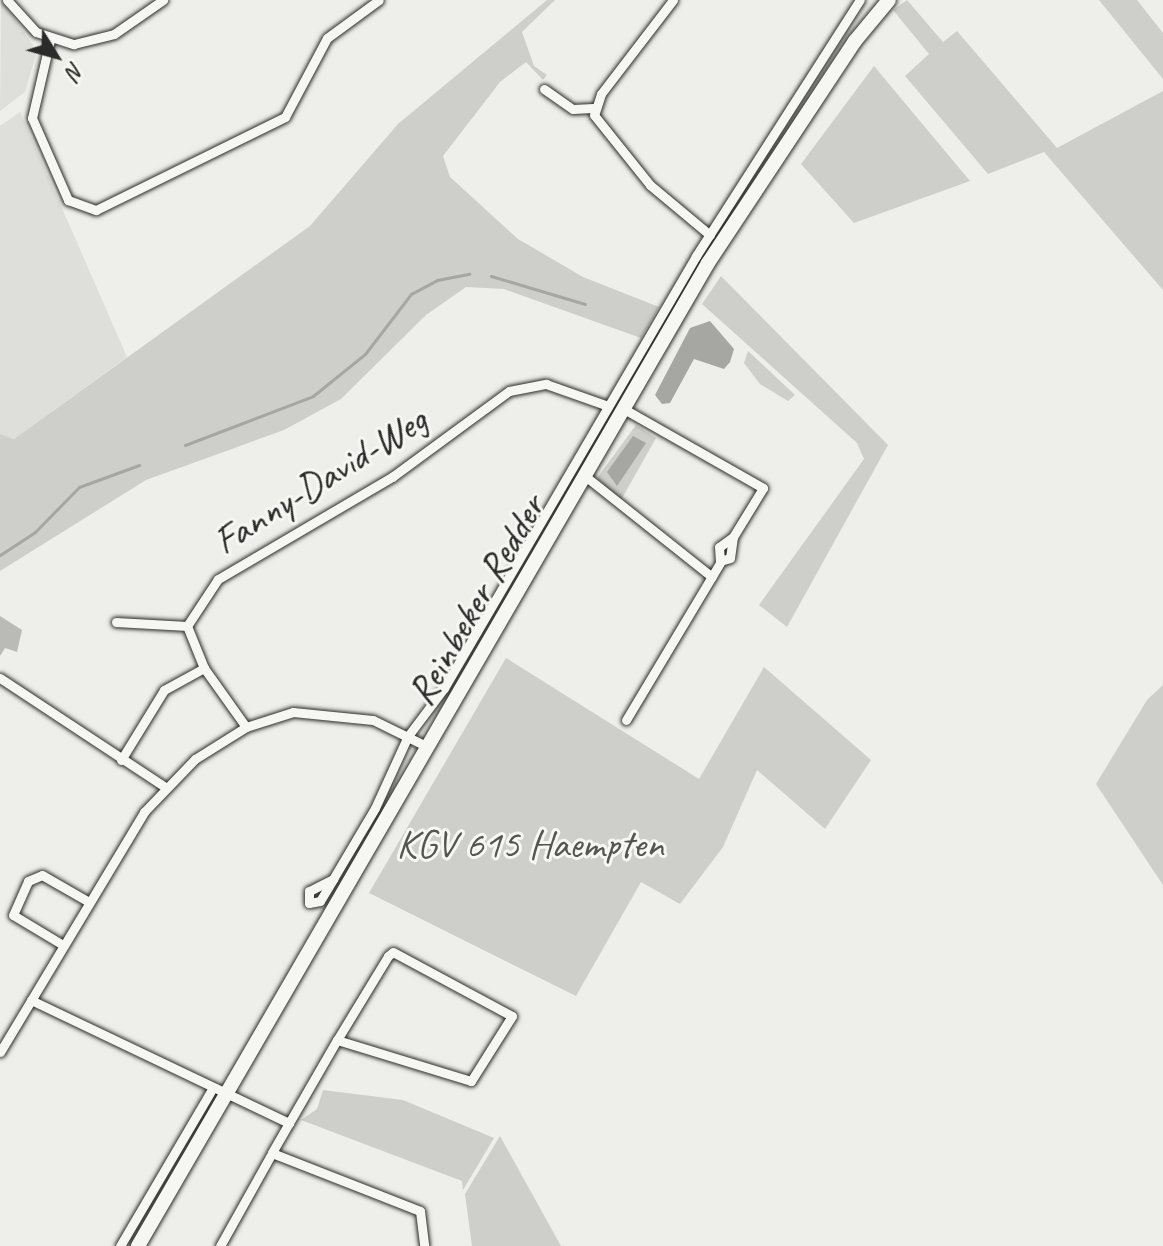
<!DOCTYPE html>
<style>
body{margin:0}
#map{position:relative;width:1163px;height:1246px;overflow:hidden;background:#eeeeea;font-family:Caveat,sans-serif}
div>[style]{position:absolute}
.built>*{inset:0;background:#dededb}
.green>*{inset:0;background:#cececa}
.water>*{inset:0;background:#a6a6a3}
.stream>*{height:3px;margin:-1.5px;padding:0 1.5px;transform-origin:1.5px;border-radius:1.5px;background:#a6a6a3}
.building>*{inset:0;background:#babab7}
.roads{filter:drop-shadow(0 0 2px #2b2b2b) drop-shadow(0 0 2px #2b2b2b)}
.minor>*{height:9px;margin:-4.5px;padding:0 4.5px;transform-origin:4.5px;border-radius:4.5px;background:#f6f6f2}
.secondary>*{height:14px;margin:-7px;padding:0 7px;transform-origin:7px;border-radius:7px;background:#f6f6f2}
span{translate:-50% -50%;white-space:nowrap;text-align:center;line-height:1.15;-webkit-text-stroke:6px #f6f6f2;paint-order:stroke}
.street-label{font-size:40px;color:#2b2b2b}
.park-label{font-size:40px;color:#545453}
.north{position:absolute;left:16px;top:16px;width:80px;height:80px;-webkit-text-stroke:6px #f6f6f2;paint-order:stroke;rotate:127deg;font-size:22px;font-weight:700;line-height:32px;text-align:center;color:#2b2b2b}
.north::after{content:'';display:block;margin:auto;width:28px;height:36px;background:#2b2b2b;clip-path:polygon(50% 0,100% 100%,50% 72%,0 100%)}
</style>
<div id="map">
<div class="built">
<div style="clip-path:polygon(1px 0,37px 51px,25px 92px,0 111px)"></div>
<div style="clip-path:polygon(20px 112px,127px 357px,14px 439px,0 434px,0 126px)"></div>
</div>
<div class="green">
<div style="clip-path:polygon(547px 0,555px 0,522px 32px,534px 66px,547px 75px,543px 80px,526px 62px,500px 82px,443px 156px,450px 177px,518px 239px,583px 277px,659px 307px,641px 338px,504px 289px,466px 287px,426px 315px,341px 399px,284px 430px,146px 480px,0 571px,0 434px,14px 439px,310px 226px,398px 124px)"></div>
<div style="clip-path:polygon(907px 0,943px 42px,957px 31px,1057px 148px,1163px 91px,1163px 290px,1044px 152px,988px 174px,905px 76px,929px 54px,893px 10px)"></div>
<div style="clip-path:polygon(1099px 0,1137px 0,1163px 33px,1163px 79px)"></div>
<div style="clip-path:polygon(874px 66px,970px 181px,854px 223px,801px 164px)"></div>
<div style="clip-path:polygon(721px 276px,888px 445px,787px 627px,759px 605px,864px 459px,857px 443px,702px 304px)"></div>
<div style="clip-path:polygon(748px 351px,795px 395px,788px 401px,760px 384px,744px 363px)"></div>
<div style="clip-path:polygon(636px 425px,656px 438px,621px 500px,597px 478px)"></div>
<div style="clip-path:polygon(506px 658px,699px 779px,764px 667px,871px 760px,825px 829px,757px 770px,723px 847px,680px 904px,641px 882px,576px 996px,369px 893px)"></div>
<div style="clip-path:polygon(1163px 685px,1163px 885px,1096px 784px,1147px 700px)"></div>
<div style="clip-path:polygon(323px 1090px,403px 1100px,494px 1138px,463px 1190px,462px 1181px,301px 1120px,317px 1109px)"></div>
<div style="clip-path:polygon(500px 1136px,561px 1246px,472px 1246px,465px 1194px)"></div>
</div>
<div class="water">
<div style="clip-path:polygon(710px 321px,734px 349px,730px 362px,724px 369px,694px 359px,670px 403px,662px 404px,655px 395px,690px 328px)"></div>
<div style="clip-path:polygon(633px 436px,646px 443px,617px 486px,607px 472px)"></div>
</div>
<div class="stream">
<div style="left:491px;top:276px;width:98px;rotate:16.6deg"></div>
<div style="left:185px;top:445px;width:137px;rotate:-20.9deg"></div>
<div style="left:313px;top:396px;width:67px;rotate:-38.9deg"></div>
<div style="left:365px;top:354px;width:76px;rotate:-52.5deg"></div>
<div style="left:411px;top:294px;width:30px;rotate:-28deg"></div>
<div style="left:437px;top:280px;width:33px;rotate:-11deg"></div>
<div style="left:0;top:555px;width:42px;rotate:-33.3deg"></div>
<div style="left:35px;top:532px;width:63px;rotate:-45.6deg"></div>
<div style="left:79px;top:487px;width:64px;rotate:-20.1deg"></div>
</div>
<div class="building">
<div style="clip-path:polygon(0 616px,22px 630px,17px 652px,5px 648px,0 656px)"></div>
</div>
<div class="roads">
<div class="minor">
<div style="left:7px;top:0;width:43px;rotate:47.8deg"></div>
<div style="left:36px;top:32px;width:40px;rotate:18deg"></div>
<div style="left:74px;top:44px;width:41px;rotate:-14deg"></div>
<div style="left:114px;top:34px;width:60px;rotate:-34.8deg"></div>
<div style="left:673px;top:0;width:118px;rotate:127.5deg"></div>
<div style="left:601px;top:94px;width:22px;rotate:108deg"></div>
<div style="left:594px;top:115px;width:90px;rotate:51.3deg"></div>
<div style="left:650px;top:185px;width:78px;rotate:39.8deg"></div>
<div style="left:50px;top:40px;width:80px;rotate:103deg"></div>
<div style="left:32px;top:118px;width:90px;rotate:66.3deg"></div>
<div style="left:68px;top:200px;width:30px;rotate:20deg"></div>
<div style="left:96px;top:210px;width:211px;rotate:-26.2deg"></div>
<div style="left:285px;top:117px;width:89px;rotate:-62deg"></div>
<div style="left:327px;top:38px;width:64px;rotate:-36.2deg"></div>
<div style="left:544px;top:89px;width:35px;rotate:35deg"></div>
<div style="left:573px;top:109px;width:20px;rotate:-3deg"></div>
<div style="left:624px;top:409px;width:160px;rotate:29.6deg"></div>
<div style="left:763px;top:488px;width:57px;rotate:121.5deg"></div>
<div style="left:733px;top:537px;width:17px;rotate:144deg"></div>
<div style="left:719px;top:547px;width:14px;rotate:86deg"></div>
<div style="left:720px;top:561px;width:10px;rotate:-17deg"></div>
<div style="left:730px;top:558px;width:21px;rotate:-82deg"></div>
<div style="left:585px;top:476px;width:162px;rotate:38.5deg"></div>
<div style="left:116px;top:622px;width:71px;rotate:3.2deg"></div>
<div style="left:0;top:678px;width:196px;rotate:33.4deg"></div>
<div style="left:626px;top:720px;width:185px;rotate:-59.1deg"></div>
<div style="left:246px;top:727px;width:72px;rotate:-125.4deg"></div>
<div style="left:204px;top:668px;width:45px;rotate:-112deg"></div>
<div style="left:187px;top:626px;width:56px;rotate:-56.6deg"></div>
<div style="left:218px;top:579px;width:202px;rotate:-30.4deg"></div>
<div style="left:392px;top:477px;width:145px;rotate:-36.3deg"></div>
<div style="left:509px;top:391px;width:38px;rotate:-11deg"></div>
<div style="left:546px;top:384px;width:66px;rotate:19.5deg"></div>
<div style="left:121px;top:760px;width:82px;rotate:-58.4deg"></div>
<div style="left:164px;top:690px;width:46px;rotate:-28.8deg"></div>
<div style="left:333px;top:879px;width:27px;rotate:153deg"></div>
<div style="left:309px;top:891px;width:12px;rotate:90deg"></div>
<div style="left:309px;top:903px;width:11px;rotate:-10deg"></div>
<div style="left:320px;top:901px;width:26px;rotate:-59deg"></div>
<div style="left:333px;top:879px;width:82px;rotate:-59.4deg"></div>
<div style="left:375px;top:808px;width:79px;rotate:-65.4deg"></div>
<div style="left:408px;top:736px;width:60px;rotate:-53.1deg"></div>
<div style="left:444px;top:688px;width:500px;rotate:-59.74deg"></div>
<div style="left:696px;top:256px;width:304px;rotate:-57.4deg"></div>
<div style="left:63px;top:945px;width:58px;rotate:-149deg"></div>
<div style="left:13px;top:915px;width:37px;rotate:-66deg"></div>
<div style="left:28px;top:881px;width:15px;rotate:-23deg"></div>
<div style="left:42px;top:875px;width:54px;rotate:29.9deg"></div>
<div style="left:31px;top:1000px;width:286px;rotate:25.5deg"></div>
<div style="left:289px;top:1123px;width:34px;rotate:120deg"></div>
<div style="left:0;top:1052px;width:280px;rotate:-59deg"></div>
<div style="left:144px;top:812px;width:74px;rotate:-46.1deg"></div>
<div style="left:195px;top:759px;width:60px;rotate:-32.1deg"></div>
<div style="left:246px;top:727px;width:49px;rotate:-17.7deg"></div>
<div style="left:293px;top:712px;width:80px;rotate:5.7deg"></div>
<div style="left:373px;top:720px;width:61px;rotate:26.1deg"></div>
<div style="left:289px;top:1123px;width:96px;rotate:-60deg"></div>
<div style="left:337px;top:1040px;width:98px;rotate:-58.7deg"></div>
<div style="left:388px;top:956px;width:6px;rotate:-39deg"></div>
<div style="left:393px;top:952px;width:135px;rotate:28.3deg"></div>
<div style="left:512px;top:1016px;width:77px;rotate:122.2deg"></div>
<div style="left:471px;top:1081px;width:140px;rotate:-163deg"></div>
<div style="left:120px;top:1246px;width:180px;rotate:-59.6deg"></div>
<div style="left:220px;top:1246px;width:107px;rotate:-60.8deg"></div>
<div style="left:272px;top:1153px;width:159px;rotate:21.4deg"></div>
<div style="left:420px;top:1211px;width:35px;rotate:83deg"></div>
</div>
<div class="secondary">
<div style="left:138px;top:1246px;width:1136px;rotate:-59.89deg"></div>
<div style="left:708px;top:263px;width:266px;rotate:-56.5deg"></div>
<div style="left:855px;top:41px;width:53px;rotate:-50.3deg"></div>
</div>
</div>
<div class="street-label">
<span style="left:320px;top:480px;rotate:-32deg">Fanny-David-Weg</span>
<span style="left:476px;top:600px;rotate:-60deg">Reinbeker Redder</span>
</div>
<div class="park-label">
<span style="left:530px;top:844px">KGV 615 Haempten</span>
</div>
<div class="north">N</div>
</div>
